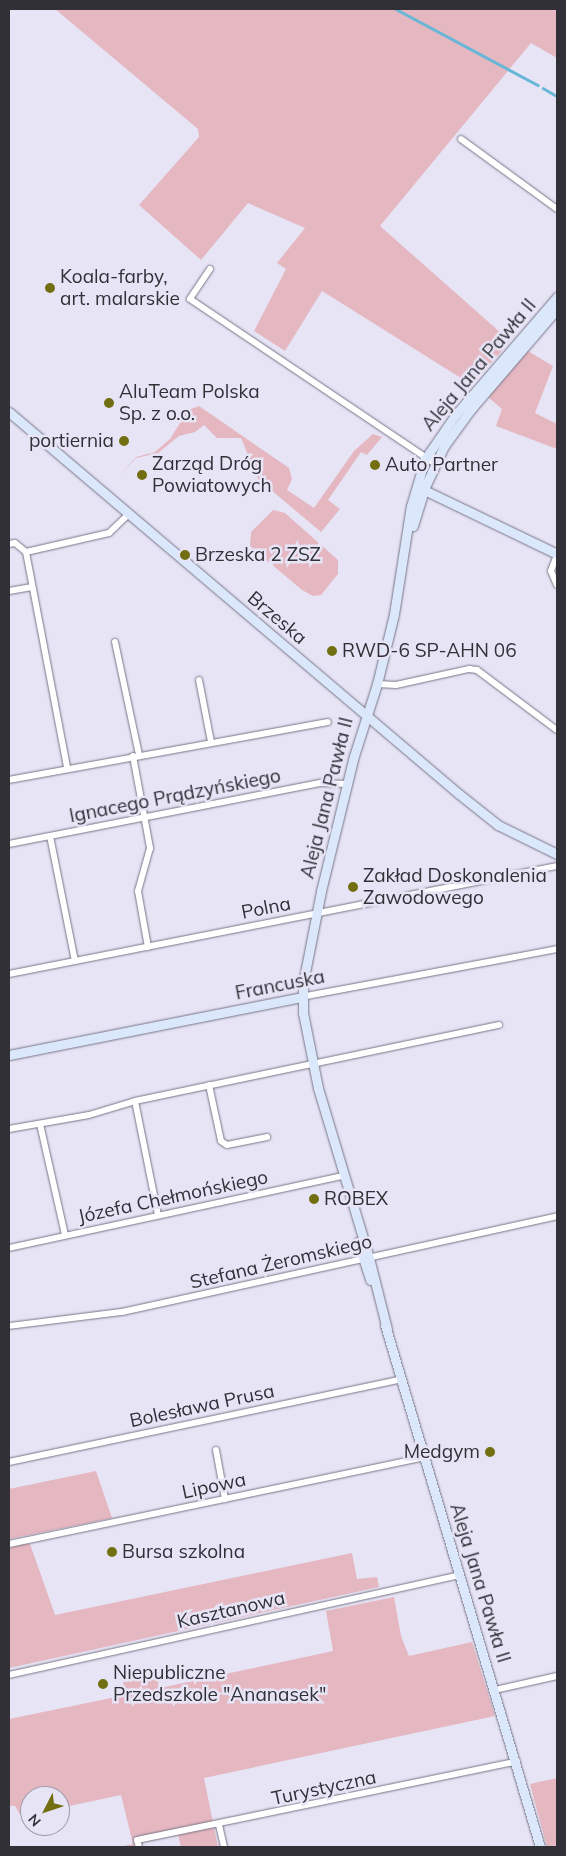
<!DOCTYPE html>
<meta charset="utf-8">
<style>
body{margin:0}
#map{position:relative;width:566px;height:1856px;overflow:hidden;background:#e7e4f6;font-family:Mulish,sans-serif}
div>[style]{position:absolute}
.green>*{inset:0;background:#e5b7c1}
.stream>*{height:2.5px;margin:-1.25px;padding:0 1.25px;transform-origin:1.25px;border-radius:1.25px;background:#68b7d6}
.roads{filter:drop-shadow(0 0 1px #787585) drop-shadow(0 0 1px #787585)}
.street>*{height:6px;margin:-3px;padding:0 3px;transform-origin:3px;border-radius:3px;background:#fff}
.secondary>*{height:9px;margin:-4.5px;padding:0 4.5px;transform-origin:4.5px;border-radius:4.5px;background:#dbe8fc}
.dots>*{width:14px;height:14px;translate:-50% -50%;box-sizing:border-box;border:2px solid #e7e4f6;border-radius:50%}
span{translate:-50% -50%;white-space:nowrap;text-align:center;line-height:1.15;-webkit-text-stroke:5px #e7e4f6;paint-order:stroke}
.poi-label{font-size:19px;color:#313037}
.left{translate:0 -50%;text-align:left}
.right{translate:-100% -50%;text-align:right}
.street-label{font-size:19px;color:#313037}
.frame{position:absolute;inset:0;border:10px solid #313037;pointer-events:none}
.north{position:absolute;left:20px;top:1786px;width:50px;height:50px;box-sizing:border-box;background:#e7e4f6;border:1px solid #9e9caa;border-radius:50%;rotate:229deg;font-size:14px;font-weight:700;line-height:20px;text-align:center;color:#313037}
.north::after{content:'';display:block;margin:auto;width:18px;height:22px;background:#716f11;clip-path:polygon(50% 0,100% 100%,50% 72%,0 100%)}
</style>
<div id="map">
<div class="green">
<div style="clip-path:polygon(55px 9px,557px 9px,557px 58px,531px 43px,380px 226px,510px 341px,472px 385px,322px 291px,285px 351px,254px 331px,286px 269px,277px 263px,305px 228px,248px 203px,201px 260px,139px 205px,199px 137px,198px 129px)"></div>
<div style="clip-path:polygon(528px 351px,553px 366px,535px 413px,557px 424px,557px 449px,496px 426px,502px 409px,488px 397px)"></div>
<div style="clip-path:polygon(199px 406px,289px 468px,292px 479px,287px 490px,314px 508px,354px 451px,373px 434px,382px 437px,367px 455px,361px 452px,328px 500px,340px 509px,321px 532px,258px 479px,241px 438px,217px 438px,204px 425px,195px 432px,179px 436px,158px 453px,136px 458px,117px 478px,136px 457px,155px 452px,170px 439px,188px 410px)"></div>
<div style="clip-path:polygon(273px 510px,285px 513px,338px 560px,338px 574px,321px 595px,313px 596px,302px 590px,250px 546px,251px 532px)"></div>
<div style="clip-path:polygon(96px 1471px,112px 1518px,9px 1539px,9px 1489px)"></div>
<div style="clip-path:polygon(27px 1543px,30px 1544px,55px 1615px,352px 1553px,357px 1579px,377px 1577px,379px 1587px,9px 1668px,9px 1548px)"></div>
<div style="clip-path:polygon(394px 1597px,401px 1636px,409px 1656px,472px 1642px,495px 1716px,204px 1778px,218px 1847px,181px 1847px,178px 1835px,134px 1844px,134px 1847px,119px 1847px,133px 1844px,121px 1795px,60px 1808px,60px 1796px,30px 1796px,30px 1814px,21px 1816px,15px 1806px,9px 1806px,9px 1719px,126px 1695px,123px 1682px,156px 1675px,160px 1688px,333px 1651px,326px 1611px)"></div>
<div style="clip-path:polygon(557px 1778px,557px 1847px,547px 1847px,530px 1784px)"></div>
</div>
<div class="stream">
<div style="left:396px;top:9px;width:161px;rotate:28.2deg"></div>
<div style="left:543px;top:88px;width:16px;rotate:30deg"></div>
</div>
<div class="roads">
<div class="street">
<div style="left:461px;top:139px;width:119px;rotate:36.1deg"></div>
<div style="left:210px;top:269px;width:36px;rotate:124deg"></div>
<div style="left:190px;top:299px;width:294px;rotate:33.9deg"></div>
<div style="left:9px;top:544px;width:6px;rotate:-9deg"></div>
<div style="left:15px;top:543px;width:14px;rotate:39deg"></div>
<div style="left:26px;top:552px;width:219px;rotate:79.2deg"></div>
<div style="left:26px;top:552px;width:85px;rotate:-12.9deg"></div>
<div style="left:109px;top:533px;width:28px;rotate:-44deg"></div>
<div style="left:557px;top:555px;width:17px;rotate:111deg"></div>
<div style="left:551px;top:571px;width:15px;rotate:67deg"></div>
<div style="left:9px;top:591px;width:22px;rotate:-10deg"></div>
<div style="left:115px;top:642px;width:116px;rotate:78deg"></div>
<div style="left:199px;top:680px;width:63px;rotate:79deg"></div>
<div style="left:377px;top:684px;width:19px;rotate:3deg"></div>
<div style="left:396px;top:685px;width:75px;rotate:-12.4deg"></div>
<div style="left:469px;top:669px;width:8px;rotate:7deg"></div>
<div style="left:477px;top:670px;width:100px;rotate:36.9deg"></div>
<div style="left:133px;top:756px;width:94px;rotate:79.5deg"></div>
<div style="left:150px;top:848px;width:45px;rotate:105.6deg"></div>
<div style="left:138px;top:891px;width:57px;rotate:79.9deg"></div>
<div style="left:9px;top:780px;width:324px;rotate:-10.3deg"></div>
<div style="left:50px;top:836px;width:127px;rotate:78.7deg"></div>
<div style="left:9px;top:844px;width:318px;rotate:-11.1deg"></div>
<div style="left:321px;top:783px;width:26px;rotate:2deg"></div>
<div style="left:9px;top:974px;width:559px;rotate:-11.15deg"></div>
<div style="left:301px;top:997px;width:260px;rotate:-10.6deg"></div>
<div style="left:209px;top:1085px;width:57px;rotate:77.9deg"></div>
<div style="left:221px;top:1141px;width:7px;rotate:34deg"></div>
<div style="left:227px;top:1145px;width:41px;rotate:-11.3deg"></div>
<div style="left:135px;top:1101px;width:116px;rotate:78.6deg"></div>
<div style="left:40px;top:1124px;width:114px;rotate:77.3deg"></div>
<div style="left:9px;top:1129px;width:81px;rotate:-9.9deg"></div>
<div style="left:89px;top:1115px;width:48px;rotate:-16.9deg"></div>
<div style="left:135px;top:1101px;width:372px;rotate:-11.8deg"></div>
<div style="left:9px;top:1248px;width:342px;rotate:-12.2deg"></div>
<div style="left:9px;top:1326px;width:114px;rotate:-7.1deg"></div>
<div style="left:122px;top:1312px;width:445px;rotate:-12.4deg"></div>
<div style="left:216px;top:1450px;width:50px;rotate:79.6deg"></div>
<div style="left:9px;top:1462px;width:402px;rotate:-11.9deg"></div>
<div style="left:9px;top:1544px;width:425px;rotate:-11.8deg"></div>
<div style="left:9px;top:1675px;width:462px;rotate:-12.5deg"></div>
<div style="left:495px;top:1690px;width:64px;rotate:-12.7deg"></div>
<div style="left:219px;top:1825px;width:23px;rotate:77deg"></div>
<div style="left:139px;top:1847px;width:7px;rotate:-106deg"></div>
<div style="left:137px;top:1840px;width:388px;rotate:-11.7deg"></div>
</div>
<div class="secondary">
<div style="left:9px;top:412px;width:590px;rotate:40.33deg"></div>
<div style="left:459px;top:794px;width:50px;rotate:38.5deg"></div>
<div style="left:498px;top:825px;width:66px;rotate:26.2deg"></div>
<div style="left:420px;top:488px;width:152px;rotate:25.7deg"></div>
<div style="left:413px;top:526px;width:39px;rotate:-73deg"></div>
<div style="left:424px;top:489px;width:47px;rotate:-65.1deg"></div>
<div style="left:444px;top:446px;width:46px;rotate:-53.9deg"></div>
<div style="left:471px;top:409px;width:132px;rotate:-49.3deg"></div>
<div style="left:9px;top:1055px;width:298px;rotate:-11.2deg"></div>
<div style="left:358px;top:1242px;width:40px;rotate:72deg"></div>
<div style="left:385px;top:1325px;width:545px;rotate:73.46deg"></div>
<div style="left:387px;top:1329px;width:73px;rotate:-104.2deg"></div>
<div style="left:369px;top:1258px;width:177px;rotate:-106.7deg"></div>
<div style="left:318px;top:1088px;width:76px;rotate:-101.3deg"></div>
<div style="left:303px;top:1013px;width:30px;rotate:-90deg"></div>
<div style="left:303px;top:983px;width:94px;rotate:-78.9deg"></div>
<div style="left:321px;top:891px;width:139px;rotate:-76.3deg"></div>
<div style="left:354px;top:756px;width:76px;rotate:-72.3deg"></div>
<div style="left:377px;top:684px;width:72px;rotate:-76.3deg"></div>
<div style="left:394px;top:614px;width:109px;rotate:-81.1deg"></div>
<div style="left:411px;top:506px;width:49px;rotate:-73.4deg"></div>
<div style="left:425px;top:459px;width:55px;rotate:-55.4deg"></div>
<div style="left:456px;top:414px;width:155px;rotate:-49.2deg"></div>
</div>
</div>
<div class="dots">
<div style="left:50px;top:288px;background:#716f11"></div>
<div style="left:109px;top:403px;background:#716f11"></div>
<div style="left:124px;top:441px;background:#716f11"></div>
<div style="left:375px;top:465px;background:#716f11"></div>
<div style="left:142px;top:475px;background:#716f11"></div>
<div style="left:185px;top:555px;background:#716f11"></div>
<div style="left:332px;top:651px;background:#716f11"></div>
<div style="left:353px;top:887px;background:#716f11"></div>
<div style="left:314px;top:1199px;background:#716f11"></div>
<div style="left:490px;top:1452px;background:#716f11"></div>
<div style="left:112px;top:1552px;background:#716f11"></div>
<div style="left:103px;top:1684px;background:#716f11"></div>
</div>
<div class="poi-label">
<span class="left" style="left:60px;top:288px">Koala-farby,<br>art. malarskie</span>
<span class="left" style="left:119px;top:403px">AluTeam Polska<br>Sp. z o.o.</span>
<span class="right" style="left:114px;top:441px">portiernia</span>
<span class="left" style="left:152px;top:475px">Zarząd Dróg<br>Powiatowych</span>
<span class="left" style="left:385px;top:465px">Auto Partner</span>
<span class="left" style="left:195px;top:555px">Brzeska 2 ZSZ</span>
<span class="left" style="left:342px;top:651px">RWD-6 SP-AHN 06</span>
<span class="left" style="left:363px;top:887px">Zakład Doskonalenia<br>Zawodowego</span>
<span class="left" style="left:324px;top:1199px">ROBEX</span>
<span class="right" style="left:480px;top:1452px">Medgym</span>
<span class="left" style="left:122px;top:1552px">Bursa szkolna</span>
<span class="left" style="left:113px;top:1684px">Niepubliczne<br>Przedszkole "Ananasek"</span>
</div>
<div class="street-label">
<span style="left:479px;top:365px;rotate:-50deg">Aleja Jana Pawła II</span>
<span style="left:277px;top:618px;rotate:40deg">Brzeska</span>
<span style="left:175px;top:796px;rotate:-11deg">Ignacego Prądzyńskiego</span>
<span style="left:327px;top:798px;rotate:-76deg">Aleja Jana Pawła II</span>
<span style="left:266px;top:908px;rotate:-11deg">Polna</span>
<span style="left:280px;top:985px;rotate:-11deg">Francuska</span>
<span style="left:173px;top:1197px;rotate:-12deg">Józefa Chełmońskiego</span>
<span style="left:281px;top:1262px;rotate:-13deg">Stefana Żeromskiego</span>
<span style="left:202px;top:1406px;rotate:-12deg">Bolesława Prusa</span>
<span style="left:214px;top:1486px;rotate:-12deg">Lipowa</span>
<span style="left:480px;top:1583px;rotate:73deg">Aleja Jana Pawła II</span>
<span style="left:231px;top:1610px;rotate:-13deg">Kasztanowa</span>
<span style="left:324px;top:1788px;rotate:-12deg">Turystyczna</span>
</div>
<div class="frame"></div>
<div class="north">N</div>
</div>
